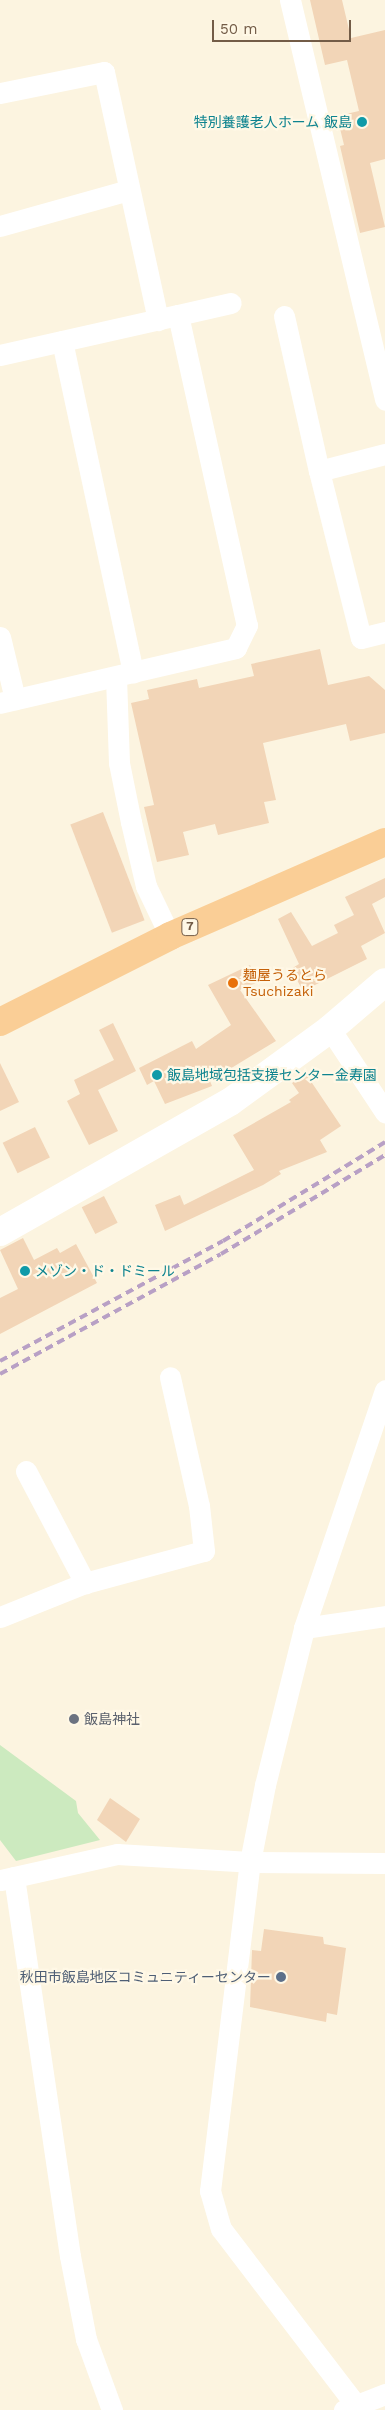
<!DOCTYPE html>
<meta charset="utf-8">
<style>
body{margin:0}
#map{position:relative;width:385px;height:2410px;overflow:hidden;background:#fcf4e0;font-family:"Work Sans","Noto Sans JP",sans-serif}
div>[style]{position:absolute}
.green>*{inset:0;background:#cceabf}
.building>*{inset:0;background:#f2d5b7;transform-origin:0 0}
.minor>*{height:21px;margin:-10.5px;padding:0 10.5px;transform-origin:10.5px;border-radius:10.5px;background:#fff}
.tertiary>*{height:28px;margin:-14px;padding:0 14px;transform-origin:14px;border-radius:14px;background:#fff}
.trunk>*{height:28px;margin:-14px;padding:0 14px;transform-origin:14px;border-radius:14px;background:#face96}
.rail>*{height:4px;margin-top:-2px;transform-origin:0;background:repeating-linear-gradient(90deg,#b8a0c5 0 8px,transparent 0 13px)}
.dots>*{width:14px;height:14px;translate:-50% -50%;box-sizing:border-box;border:2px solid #fff8e6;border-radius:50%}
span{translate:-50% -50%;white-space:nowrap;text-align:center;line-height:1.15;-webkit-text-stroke:4.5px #fff8e6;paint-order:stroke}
.shield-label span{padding:1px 4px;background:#fff8e6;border:1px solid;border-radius:4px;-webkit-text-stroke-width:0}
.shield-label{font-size:12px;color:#735c47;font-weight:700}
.culture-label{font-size:14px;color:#0d838f}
.right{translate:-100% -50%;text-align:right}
.left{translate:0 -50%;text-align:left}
.food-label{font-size:14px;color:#c56008}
.worship-label{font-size:14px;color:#5b616d}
.service-label{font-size:14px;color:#4e5e75}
.scale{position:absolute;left:212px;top:20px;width:139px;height:22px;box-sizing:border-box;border:2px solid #735c47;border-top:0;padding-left:6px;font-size:15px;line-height:18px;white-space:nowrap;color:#735c47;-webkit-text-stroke:4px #fff8e6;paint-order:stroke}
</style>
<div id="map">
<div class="green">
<div style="clip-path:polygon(0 1745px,76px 1801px,78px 1813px,100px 1840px,16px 1861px,0 1840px)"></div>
</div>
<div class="building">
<div style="clip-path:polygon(310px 0,342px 0,351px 38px,385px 30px,385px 159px,370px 163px,385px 227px,360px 233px,340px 146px,344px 145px,337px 116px,359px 111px,347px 60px,325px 65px)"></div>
<div style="clip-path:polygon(320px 649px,328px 685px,369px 676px,385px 690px,385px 733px,350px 741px,346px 724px,263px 743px,276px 800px,264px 802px,269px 823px,218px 835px,215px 824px,183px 832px,189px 855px,157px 862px,144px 807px,154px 805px,131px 703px,149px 699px,147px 690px,197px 679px,199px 688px,254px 676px,251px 664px)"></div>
<div style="left:103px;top:812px;width:116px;height:35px;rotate:69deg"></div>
<div style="clip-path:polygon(385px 878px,385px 897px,372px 904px,385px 933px,361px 946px,367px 959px,303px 991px,291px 969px,299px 964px,278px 919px,291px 912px,312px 946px,338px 933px,334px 925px,354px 915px,345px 897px)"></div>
<div style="clip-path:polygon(250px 965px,258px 982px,240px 990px,276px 1041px,210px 1081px,212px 1086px,165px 1104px,154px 1081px,147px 1085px,139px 1068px,192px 1041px,196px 1049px,231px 1025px,208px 985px)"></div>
<div style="clip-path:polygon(113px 1023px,136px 1071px,98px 1090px,118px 1131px,89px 1145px,67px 1101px,80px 1094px,74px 1080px,114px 1060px,99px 1030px)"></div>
<div style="clip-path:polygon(0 1063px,19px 1102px,0 1111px)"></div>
<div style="clip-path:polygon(306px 1074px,341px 1126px,320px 1140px,327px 1152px,279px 1171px,281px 1174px,263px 1185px,165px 1231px,155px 1205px,180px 1195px,184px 1205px,254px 1170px,233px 1135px,291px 1102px,289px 1100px,299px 1093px,292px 1083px)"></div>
<div style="left:35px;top:1127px;width:34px;height:36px;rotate:64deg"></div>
<div style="left:104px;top:1196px;width:30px;height:25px;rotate:63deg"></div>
<div style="clip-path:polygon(23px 1238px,34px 1260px,57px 1248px,60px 1253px,76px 1244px,97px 1283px,0 1334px,0 1298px,18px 1289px,0 1250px)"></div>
<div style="clip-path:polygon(110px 1798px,140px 1819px,126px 1842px,97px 1820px)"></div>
<div style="clip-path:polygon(264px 1929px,323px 1937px,324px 1944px,346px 1948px,337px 2015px,327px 2013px,326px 2022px,250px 2007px,252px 1950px,261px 1951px)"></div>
</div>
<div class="minor">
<div style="left:290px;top:0;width:411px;rotate:76.6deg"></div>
<div style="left:0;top:93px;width:106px;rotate:-11.4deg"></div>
<div style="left:104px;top:72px;width:254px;rotate:77.7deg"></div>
<div style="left:0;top:226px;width:134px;rotate:-15.6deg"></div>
<div style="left:178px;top:315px;width:54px;rotate:-12.8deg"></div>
<div style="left:284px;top:316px;width:159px;rotate:77.3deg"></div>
<div style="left:62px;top:341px;width:339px;rotate:77.9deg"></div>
<div style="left:0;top:355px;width:182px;rotate:-12.7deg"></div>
<div style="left:178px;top:315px;width:318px;rotate:77.5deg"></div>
<div style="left:247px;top:625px;width:25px;rotate:116deg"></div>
<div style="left:236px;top:648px;width:242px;rotate:166.9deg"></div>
<div style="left:385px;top:454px;width:68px;rotate:165.6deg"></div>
<div style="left:319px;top:471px;width:172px;rotate:75.9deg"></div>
<div style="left:361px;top:638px;width:25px;rotate:-14deg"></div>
<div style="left:0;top:637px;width:64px;rotate:76.4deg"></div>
<div style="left:116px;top:677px;width:86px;rotate:88deg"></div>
<div style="left:119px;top:763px;width:60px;rotate:78.5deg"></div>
<div style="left:131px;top:822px;width:66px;rotate:76.8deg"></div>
<div style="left:146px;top:886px;width:55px;rotate:64.4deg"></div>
<div style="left:330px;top:1029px;width:100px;rotate:56.5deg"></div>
<div style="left:26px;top:1471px;width:127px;rotate:62.2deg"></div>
<div style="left:0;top:1617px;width:92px;rotate:-21.8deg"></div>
<div style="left:85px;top:1583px;width:123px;rotate:-15.1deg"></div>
<div style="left:204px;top:1551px;width:45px;rotate:-96.3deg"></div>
<div style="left:199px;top:1506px;width:132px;rotate:-102.7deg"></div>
<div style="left:304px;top:1628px;width:82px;rotate:-8.4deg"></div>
<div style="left:14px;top:1877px;width:383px;rotate:81.6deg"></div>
<div style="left:70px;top:2256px;width:85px;rotate:79.1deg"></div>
<div style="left:86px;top:2339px;width:76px;rotate:69.9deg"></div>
<div style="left:1px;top:1880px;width:119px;rotate:-12.6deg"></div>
<div style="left:117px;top:1854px;width:133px;rotate:3.4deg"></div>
<div style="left:250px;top:1862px;width:135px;rotate:0.4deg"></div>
<div style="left:355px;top:2404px;width:220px;rotate:-127.4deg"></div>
<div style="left:221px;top:2229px;width:40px;rotate:-106deg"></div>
<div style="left:210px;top:2191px;width:331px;rotate:-83.1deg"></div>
<div style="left:250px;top:1862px;width:78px;rotate:-79deg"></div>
<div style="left:265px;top:1785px;width:162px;rotate:-76deg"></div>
<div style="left:304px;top:1628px;width:251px;rotate:-71.2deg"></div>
<div style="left:344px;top:2410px;width:44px;rotate:-21.3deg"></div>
</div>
<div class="tertiary">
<div style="left:0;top:1232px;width:264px;rotate:-29.5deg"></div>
<div style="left:230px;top:1102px;width:124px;rotate:-36.1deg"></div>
<div style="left:330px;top:1029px;width:72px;rotate:-40.5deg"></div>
</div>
<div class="trunk">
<div style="left:0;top:1022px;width:191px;rotate:-26.8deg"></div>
<div style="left:170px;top:936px;width:235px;rotate:-23.6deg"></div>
</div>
<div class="rail">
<div style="left:0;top:1361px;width:253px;rotate:-28.3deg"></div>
<div style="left:223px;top:1241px;width:190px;rotate:-31.4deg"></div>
<div style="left:0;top:1374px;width:251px;rotate:-28.5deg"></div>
<div style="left:221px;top:1254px;width:192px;rotate:-31.1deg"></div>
</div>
<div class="dots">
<div style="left:362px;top:122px;background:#0f9aa8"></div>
<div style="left:233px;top:983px;background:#e8710a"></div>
<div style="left:157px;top:1075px;background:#0f9aa8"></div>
<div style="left:25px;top:1271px;background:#0f9aa8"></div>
<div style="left:74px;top:1719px;background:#6b7280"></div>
<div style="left:281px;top:1977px;background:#5c6f8a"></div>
</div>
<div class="shield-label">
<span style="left:190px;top:927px">7</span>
</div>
<div class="culture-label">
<span class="right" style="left:352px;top:122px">特別養護老人ホーム 飯島</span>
<span class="left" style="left:167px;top:1075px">飯島地域包括支援センター金寿園</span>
<span class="left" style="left:35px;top:1271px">メゾン・ド・ドミール</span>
</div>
<div class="food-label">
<span class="left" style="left:243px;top:983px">麺屋うるとら<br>Tsuchizaki</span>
</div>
<div class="worship-label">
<span class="left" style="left:84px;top:1719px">飯島神社</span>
</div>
<div class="service-label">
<span class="right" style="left:271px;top:1977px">秋田市飯島地区コミュニティーセンター</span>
</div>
<div class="scale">50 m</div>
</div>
